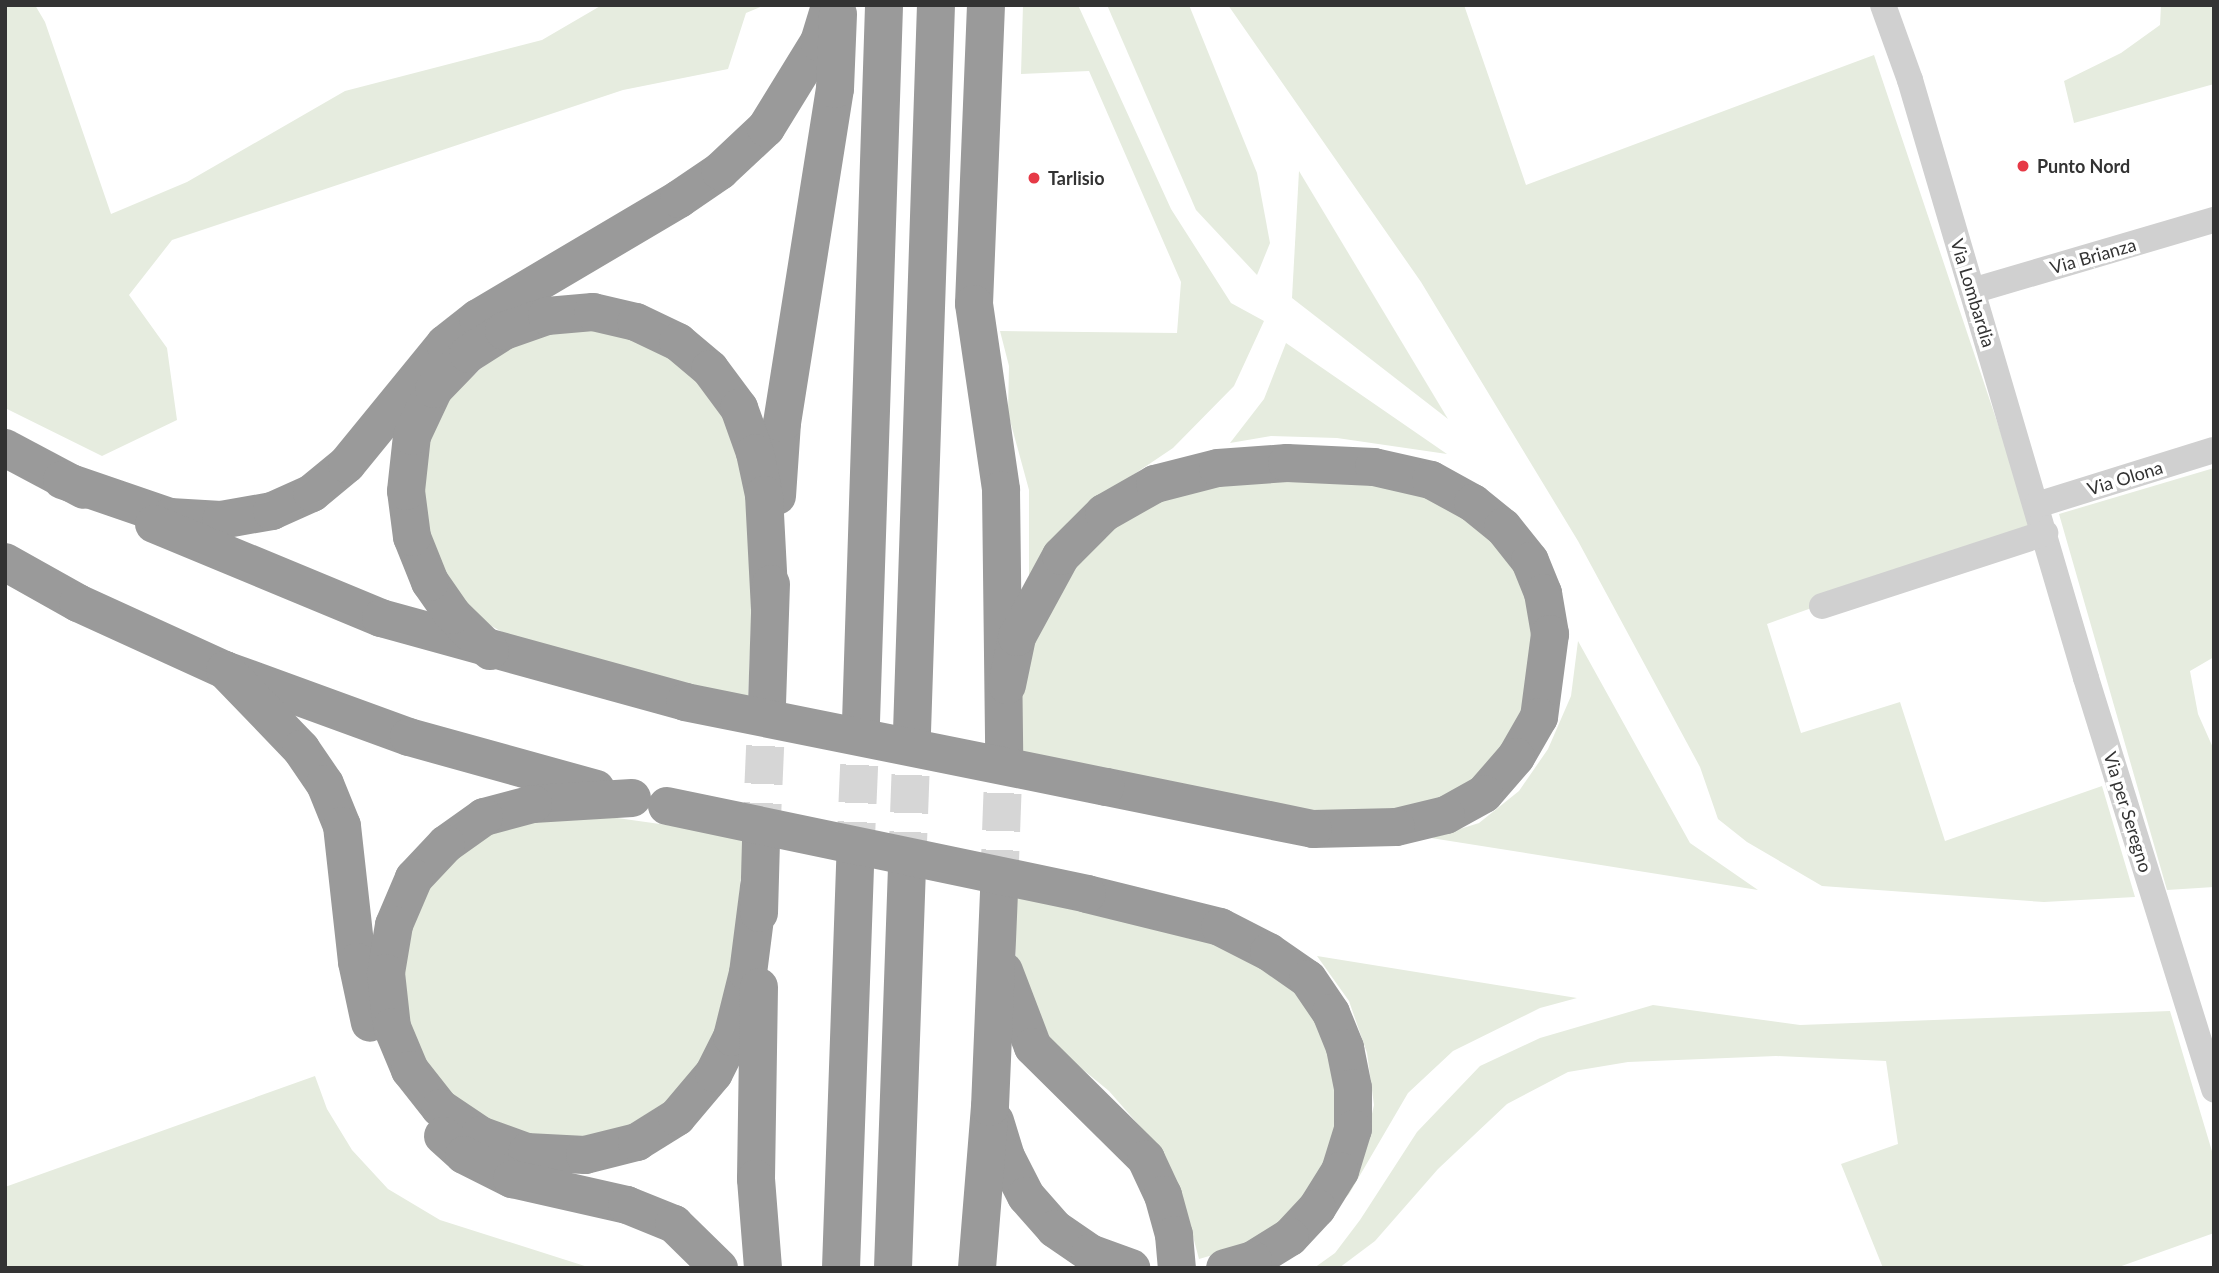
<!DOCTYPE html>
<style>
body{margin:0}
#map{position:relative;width:2219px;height:1273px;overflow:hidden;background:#fff;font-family:Lato,sans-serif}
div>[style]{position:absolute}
.green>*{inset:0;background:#e6ecdf}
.highway-tunnel>*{height:38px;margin-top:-19px;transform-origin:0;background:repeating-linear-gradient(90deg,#d6d6d6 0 38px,transparent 0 57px)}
.minor>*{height:26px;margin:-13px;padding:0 13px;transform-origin:13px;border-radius:13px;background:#d0d0d0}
.highway>*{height:38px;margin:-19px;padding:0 19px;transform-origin:19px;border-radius:19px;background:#9a9a9a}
.highway-bridge>*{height:38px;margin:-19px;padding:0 19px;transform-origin:19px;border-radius:19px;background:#9a9a9a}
.dots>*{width:19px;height:19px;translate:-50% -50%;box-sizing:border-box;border:4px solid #fff;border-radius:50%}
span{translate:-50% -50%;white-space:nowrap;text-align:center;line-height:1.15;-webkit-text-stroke:7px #fff;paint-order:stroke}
.poi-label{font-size:18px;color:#333;font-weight:700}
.left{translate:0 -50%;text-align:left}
.street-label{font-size:18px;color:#333}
.frame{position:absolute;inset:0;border:7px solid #333;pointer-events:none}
</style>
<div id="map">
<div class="green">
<div style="clip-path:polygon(5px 5px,35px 5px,45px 22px,111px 214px,187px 182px,345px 91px,542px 40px,602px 5px,765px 5px,746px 13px,728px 69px,623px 90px,172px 240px,129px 295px,167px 348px,177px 420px,102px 456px,5px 408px)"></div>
<div style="clip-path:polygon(1023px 5px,1078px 5px,1171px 209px,1231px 303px,1264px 321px,1234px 386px,1173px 448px,1115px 487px,1029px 585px,1029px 490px,1008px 413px,1009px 366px,1000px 331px,1177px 333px,1181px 282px,1089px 71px,1021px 74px)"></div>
<div style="clip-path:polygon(1107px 5px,1189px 5px,1257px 173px,1270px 243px,1257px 275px,1196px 210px)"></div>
<div style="clip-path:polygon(1228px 5px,1464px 5px,1526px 185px,1874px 55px,2033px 529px,1767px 624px,1801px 733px,1900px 702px,1945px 841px,2102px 786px,2135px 897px,2044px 902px,1822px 886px,1747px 842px,1718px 819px,1700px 767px,1578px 541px,1421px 282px)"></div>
<div style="clip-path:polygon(2161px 5px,2214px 5px,2214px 84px,2074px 123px,2064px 81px,2121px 53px,2160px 25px)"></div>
<div style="clip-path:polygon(1299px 171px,1448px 419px,1292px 298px)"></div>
<div style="clip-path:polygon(579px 325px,651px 339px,720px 394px,755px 525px,748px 700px,527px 646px,481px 620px,461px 602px,424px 540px,418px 473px,440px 406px,510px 342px)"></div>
<div style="clip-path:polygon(1286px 343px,1447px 454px,1337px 438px,1271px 436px,1230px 443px,1264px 399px)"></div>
<div style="clip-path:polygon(2214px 468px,2214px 657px,2190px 671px,2198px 714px,2214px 750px,2214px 887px,2167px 890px,2059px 514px)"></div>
<div style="clip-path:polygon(1286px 475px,1429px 488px,1512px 550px,1542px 649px,1509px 747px,1470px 783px,1423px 806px,1371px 813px,1300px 810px,1018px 753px,1023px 677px,1051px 597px,1115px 522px,1160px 497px)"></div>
<div style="clip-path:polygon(1578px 641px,1690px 843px,1758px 890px,1431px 838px,1479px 823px,1519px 791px,1548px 749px,1571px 696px)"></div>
<div style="clip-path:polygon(596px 815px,745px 836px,729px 1001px,704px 1063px,652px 1117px,612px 1134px,562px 1140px,513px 1132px,464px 1107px,429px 1073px,411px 1039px,400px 984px,404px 939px,442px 864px,519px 817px)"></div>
<div style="clip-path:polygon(1013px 893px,1216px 934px,1310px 998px,1342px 1097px,1320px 1182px,1258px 1242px,1199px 1259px,1182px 1195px,1150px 1138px,1109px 1091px,1053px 1045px,1016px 961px)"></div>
<div style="clip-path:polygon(1317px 956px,1577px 998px,1540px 1008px,1453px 1051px,1408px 1093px,1349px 1194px,1318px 1226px,1363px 1154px,1374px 1105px,1367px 1053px,1349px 1001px)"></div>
<div style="clip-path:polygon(1653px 1005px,1800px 1025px,2170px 1011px,2214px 1158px,2214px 1233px,2116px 1268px,1883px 1268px,1841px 1164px,1898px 1144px,1886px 1061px,1776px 1056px,1628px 1062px,1568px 1072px,1507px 1104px,1438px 1169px,1375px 1241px,1339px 1268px,1314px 1268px,1335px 1253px,1360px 1220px,1417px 1132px,1480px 1066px,1540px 1038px)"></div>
<div style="clip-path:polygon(315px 1076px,327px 1109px,352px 1150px,388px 1189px,440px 1220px,591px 1268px,5px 1268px,5px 1187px)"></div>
</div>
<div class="highway-tunnel">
<div style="left:761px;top:841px;width:137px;rotate:-87.5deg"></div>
<div style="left:855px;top:860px;width:138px;rotate:-87.5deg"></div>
<div style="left:907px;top:870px;width:138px;rotate:-87.9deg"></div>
<div style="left:999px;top:888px;width:138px;rotate:-87.9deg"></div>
</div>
<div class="minor">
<div style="left:1883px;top:5px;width:80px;rotate:70.2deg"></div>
<div style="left:1910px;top:80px;width:623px;rotate:73.6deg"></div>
<div style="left:2086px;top:678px;width:431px;rotate:72.7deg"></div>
<div style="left:1972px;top:291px;width:252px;rotate:-16.4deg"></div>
<div style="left:2037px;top:505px;width:185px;rotate:-17.3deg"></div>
<div style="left:1822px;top:606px;width:235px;rotate:-18.1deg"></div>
</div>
<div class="highway">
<div style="left:986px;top:5px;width:299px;rotate:92.3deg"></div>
<div style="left:974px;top:304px;width:188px;rotate:81.7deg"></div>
<div style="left:1001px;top:490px;width:260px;rotate:89.3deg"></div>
<div style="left:5px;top:448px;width:89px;rotate:28deg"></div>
<div style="left:62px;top:480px;width:114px;rotate:18.9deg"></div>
<div style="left:170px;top:517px;width:51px;rotate:3.4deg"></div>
<div style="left:221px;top:520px;width:52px;rotate:-10deg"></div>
<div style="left:272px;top:511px;width:44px;rotate:-24.2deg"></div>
<div style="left:312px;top:493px;width:45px;rotate:-39.6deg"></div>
<div style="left:347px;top:464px;width:155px;rotate:-50.8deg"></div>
<div style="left:445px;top:344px;width:42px;rotate:-38.2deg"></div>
<div style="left:478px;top:318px;width:234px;rotate:-30.6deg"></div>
<div style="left:679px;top:199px;width:50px;rotate:-34.3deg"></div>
<div style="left:720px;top:171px;width:63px;rotate:-43.1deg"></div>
<div style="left:766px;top:128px;width:101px;rotate:-58.4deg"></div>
<div style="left:819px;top:42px;width:39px;rotate:-73deg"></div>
<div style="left:777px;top:496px;width:73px;rotate:-86.1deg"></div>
<div style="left:782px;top:423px;width:338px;rotate:-81deg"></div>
<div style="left:835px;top:89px;width:75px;rotate:-87.7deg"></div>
<div style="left:154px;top:524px;width:246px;rotate:22.5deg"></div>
<div style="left:381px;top:618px;width:315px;rotate:15.4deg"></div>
<div style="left:5px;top:562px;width:84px;rotate:29.3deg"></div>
<div style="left:78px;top:603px;width:162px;rotate:24.5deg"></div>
<div style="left:225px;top:670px;width:196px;rotate:20deg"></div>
<div style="left:409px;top:737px;width:194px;rotate:15.5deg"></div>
<div style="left:490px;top:651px;width:52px;rotate:-135.8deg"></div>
<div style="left:453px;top:615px;width:40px;rotate:-124.9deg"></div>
<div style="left:430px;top:582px;width:48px;rotate:-111.8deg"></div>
<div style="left:412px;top:537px;width:46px;rotate:-97.4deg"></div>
<div style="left:406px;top:491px;width:55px;rotate:-83.8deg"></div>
<div style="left:412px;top:436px;width:52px;rotate:-64.9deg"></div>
<div style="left:434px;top:389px;width:49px;rotate:-45.8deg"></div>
<div style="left:468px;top:354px;width:43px;rotate:-32.6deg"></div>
<div style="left:504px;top:331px;width:46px;rotate:-19.2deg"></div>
<div style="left:547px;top:316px;width:46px;rotate:-5deg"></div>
<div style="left:593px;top:312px;width:44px;rotate:13.1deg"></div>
<div style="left:636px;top:322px;width:47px;rotate:25.5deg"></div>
<div style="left:678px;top:342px;width:42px;rotate:40.2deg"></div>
<div style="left:710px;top:369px;width:49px;rotate:53.4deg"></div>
<div style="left:739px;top:408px;width:48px;rotate:70.4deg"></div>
<div style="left:755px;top:453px;width:43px;rotate:77.9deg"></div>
<div style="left:764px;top:495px;width:113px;rotate:87deg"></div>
<div style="left:225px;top:670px;width:110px;rotate:46.1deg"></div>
<div style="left:301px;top:749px;width:42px;rotate:55.6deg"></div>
<div style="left:325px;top:784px;width:45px;rotate:68deg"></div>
<div style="left:342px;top:826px;width:137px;rotate:83.7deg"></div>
<div style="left:357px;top:962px;width:62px;rotate:78deg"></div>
<div style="left:1007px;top:685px;width:49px;rotate:-78.2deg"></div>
<div style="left:1017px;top:637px;width:92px;rotate:-61.5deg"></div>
<div style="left:1061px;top:556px;width:61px;rotate:-45deg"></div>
<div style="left:1104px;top:513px;width:59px;rotate:-29.6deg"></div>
<div style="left:1155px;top:484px;width:65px;rotate:-14.3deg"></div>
<div style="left:1218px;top:468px;width:69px;rotate:-4.1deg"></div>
<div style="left:1287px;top:463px;width:87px;rotate:2.6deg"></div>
<div style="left:1374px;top:467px;width:58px;rotate:12.8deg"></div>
<div style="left:1431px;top:480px;width:48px;rotate:28.7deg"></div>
<div style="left:1473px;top:503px;width:38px;rotate:39deg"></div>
<div style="left:1503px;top:527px;width:43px;rotate:51.5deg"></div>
<div style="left:1530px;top:561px;width:35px;rotate:68deg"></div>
<div style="left:1543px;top:593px;width:42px;rotate:80.3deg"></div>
<div style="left:1550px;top:634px;width:84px;rotate:97.5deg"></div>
<div style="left:1539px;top:717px;width:46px;rotate:119.9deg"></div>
<div style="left:1516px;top:757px;width:49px;rotate:130.9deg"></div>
<div style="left:1484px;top:794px;width:43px;rotate:151.1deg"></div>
<div style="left:1446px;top:815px;width:51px;rotate:166.5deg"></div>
<div style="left:1396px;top:827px;width:83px;rotate:178.6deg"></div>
<div style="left:1313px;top:829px;width:211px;rotate:-168.5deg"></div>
<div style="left:767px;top:704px;width:120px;rotate:-88.1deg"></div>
<div style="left:861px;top:722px;width:717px;rotate:-88.16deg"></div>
<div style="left:912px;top:732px;width:727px;rotate:-88.11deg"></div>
<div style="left:632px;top:798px;width:99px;rotate:176.5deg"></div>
<div style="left:533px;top:804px;width:51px;rotate:165.1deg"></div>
<div style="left:484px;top:817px;width:47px;rotate:144.6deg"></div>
<div style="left:446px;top:844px;width:47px;rotate:133.3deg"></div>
<div style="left:414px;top:878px;width:51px;rotate:113.1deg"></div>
<div style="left:394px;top:925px;width:49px;rotate:99.5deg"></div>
<div style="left:386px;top:973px;width:54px;rotate:83.7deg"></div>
<div style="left:392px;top:1027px;width:47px;rotate:67.3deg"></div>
<div style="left:410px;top:1070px;width:48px;rotate:51.7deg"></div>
<div style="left:440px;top:1108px;width:48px;rotate:34deg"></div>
<div style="left:480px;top:1135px;width:50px;rotate:19.9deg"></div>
<div style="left:527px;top:1152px;width:58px;rotate:3deg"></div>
<div style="left:585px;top:1155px;width:54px;rotate:-14deg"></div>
<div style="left:637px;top:1142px;width:47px;rotate:-32deg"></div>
<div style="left:677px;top:1117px;width:57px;rotate:-49.9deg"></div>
<div style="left:714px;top:1073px;width:40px;rotate:-63.4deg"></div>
<div style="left:732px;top:1037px;width:66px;rotate:-76deg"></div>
<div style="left:748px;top:973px;width:87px;rotate:-82.7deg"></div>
<div style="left:1087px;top:894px;width:137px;rotate:13.9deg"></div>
<div style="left:1220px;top:927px;width:55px;rotate:27deg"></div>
<div style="left:1269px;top:952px;width:47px;rotate:34.7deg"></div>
<div style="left:1308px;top:979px;width:41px;rotate:55.9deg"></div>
<div style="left:1331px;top:1013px;width:38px;rotate:68deg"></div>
<div style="left:1345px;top:1048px;width:41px;rotate:78.7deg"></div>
<div style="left:1353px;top:1088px;width:41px;rotate:90deg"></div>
<div style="left:1353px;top:1129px;width:44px;rotate:107.2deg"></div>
<div style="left:1340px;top:1171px;width:44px;rotate:121.9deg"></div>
<div style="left:1317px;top:1208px;width:40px;rotate:133deg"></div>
<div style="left:1290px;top:1237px;width:44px;rotate:148.1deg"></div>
<div style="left:1253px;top:1260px;width:29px;rotate:164deg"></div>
<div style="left:759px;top:913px;width:72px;rotate:-88.4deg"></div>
<div style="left:1004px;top:971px;width:81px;rotate:69.1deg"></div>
<div style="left:1033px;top:1047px;width:159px;rotate:44.7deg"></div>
<div style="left:1146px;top:1159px;width:40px;rotate:65deg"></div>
<div style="left:1163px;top:1195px;width:41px;rotate:74.6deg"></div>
<div style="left:1174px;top:1235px;width:33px;rotate:85deg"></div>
<div style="left:759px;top:987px;width:192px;rotate:90.9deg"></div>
<div style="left:756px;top:1179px;width:89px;rotate:85.5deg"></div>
<div style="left:995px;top:1121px;width:38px;rotate:73deg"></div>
<div style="left:1006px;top:1157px;width:44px;rotate:62.9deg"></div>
<div style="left:1026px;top:1196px;width:44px;rotate:48.7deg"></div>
<div style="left:1055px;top:1229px;width:42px;rotate:34.4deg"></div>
<div style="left:1090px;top:1253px;width:44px;rotate:20.1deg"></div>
<div style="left:443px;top:1136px;width:28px;rotate:42deg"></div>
<div style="left:464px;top:1155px;width:54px;rotate:26.6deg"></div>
<div style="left:512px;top:1179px;width:118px;rotate:12.7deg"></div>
<div style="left:627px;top:1205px;width:51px;rotate:22deg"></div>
<div style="left:674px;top:1224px;width:63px;rotate:44.4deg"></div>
<div style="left:841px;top:1268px;width:408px;rotate:-88deg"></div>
<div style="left:893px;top:1268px;width:398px;rotate:-88deg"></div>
<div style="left:977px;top:1268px;width:162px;rotate:-85.4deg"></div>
<div style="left:990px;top:1107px;width:219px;rotate:-87.6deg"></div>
</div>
<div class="highway-bridge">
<div style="left:685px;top:702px;width:429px;rotate:11.4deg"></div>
<div style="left:667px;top:806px;width:429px;rotate:11.8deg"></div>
</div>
<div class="dots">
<div style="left:2023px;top:166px;background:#e63946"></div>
<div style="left:1034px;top:178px;background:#e63946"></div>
</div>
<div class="poi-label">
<span class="left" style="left:2037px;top:166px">Punto Nord</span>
<span class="left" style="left:1048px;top:178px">Tarlisio</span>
</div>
<div class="street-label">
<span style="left:2093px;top:256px;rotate:-16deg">Via Brianza</span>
<span style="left:1973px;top:293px;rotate:73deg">Via Lombardia</span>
<span style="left:2125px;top:478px;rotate:-17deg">Via Olona</span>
<span style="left:2128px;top:812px;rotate:73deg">Via per Seregno</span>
</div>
<div class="frame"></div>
</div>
